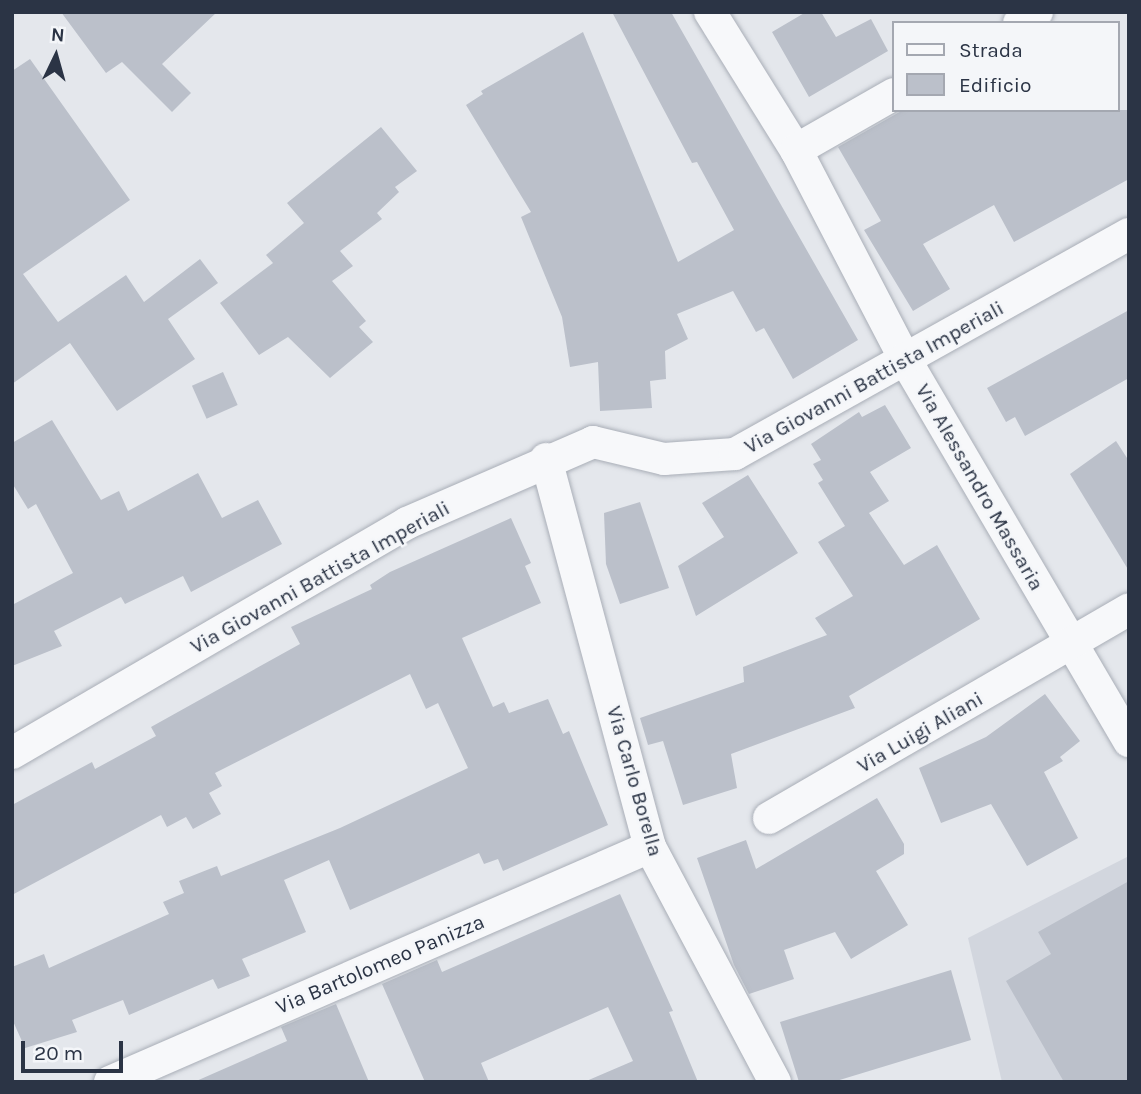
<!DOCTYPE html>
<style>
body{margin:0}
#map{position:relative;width:1141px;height:1094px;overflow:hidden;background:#e4e7ec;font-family:Karla,sans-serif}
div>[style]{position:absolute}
.built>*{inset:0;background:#d2d6de}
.building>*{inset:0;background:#bbc0ca;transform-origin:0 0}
.roads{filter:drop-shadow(0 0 2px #a9aeb7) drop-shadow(0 0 2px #a9aeb7)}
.street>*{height:32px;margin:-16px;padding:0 16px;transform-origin:16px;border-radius:16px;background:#f7f8fa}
span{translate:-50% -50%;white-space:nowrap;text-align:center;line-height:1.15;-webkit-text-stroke:5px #f4f6f9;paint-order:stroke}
.street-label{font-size:21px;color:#2b3445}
.frame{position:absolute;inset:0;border:14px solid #2b3445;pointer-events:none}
.legend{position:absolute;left:892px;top:21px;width:228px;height:91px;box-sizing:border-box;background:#f4f6f9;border:2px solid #a4a8b1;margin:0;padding:9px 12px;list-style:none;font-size:21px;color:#2b3445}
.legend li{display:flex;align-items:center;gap:14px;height:35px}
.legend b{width:35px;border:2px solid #a4a8b1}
.north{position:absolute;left:21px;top:21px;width:70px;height:70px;-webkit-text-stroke:5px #f4f6f9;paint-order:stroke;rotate:5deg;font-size:19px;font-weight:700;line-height:28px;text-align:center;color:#2b3445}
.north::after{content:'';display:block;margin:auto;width:24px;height:32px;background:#2b3445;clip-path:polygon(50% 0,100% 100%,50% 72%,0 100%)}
.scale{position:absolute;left:21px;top:1041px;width:102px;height:32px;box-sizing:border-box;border:4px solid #2b3445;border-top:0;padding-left:9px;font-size:21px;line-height:24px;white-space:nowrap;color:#2b3445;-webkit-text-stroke:5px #f4f6f9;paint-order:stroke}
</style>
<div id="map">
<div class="built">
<div style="clip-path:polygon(1129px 856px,1129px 1082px,1002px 1082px,968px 938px)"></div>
</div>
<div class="building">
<div style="clip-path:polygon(61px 12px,217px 12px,162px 64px,191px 93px,172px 112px,122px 62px,106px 73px)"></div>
<div style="clip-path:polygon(612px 12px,671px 12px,858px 340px,793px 379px,764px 328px,756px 332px,733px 291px,677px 314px,688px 339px,665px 351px,666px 379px,650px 381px,652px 408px,600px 411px,598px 362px,570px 367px,562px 317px,521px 217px,531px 212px,466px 105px,483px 94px,481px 91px,583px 32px,678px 262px,734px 230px,697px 162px,692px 163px)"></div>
<div style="clip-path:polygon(806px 12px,821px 12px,836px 37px,871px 19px,888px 51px,809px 97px,772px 32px)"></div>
<div style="clip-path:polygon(30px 59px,130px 200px,23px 274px,58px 322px,126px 275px,144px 302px,200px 259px,218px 283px,168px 319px,195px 359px,117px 411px,70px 343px,12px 384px,12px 71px)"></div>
<div style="clip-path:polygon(903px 110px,1129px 110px,1129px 179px,1014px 242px,994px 205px,923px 244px,950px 289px,913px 311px,864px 230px,881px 221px,838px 147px)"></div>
<div style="clip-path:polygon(381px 127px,417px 171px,395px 187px,399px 192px,377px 213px,382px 219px,340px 251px,353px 266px,332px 281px,366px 321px,359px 327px,373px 342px,330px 378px,288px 337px,259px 355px,220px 303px,273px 263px,266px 255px,304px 223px,287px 203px)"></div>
<div style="clip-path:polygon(1129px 310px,1129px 378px,1025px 436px,1015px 417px,1006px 422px,987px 388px)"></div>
<div style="left:223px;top:372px;width:36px;height:34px;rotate:66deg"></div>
<div style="clip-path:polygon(885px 405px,911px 448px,870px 472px,889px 501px,869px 513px,904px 565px,937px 545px,980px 619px,849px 696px,855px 708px,731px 754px,737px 788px,683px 805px,663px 741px,648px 745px,640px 718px,744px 682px,743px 667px,827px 635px,815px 618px,853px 596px,818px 542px,845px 526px,818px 483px,823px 480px,813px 464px,821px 460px,811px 444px,859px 412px,862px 417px)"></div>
<div style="clip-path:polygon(52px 420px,101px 500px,119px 491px,128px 511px,198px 473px,222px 518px,258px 500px,282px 544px,191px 592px,183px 576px,125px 604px,121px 597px,54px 631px,62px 646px,12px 666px,12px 605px,73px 573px,36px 504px,28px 509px,12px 483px,12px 443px)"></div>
<div style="clip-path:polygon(1116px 441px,1129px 461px,1129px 571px,1070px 474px)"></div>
<div style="clip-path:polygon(748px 475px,798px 553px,696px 616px,678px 566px,724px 537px,702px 503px)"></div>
<div style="clip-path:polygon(640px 502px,669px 588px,620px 604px,606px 564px,604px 513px)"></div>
<div style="clip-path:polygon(511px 518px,531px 563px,525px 566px,541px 603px,462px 638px,493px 707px,504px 702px,509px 713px,548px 699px,563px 734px,569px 731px,608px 825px,503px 871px,498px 859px,484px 864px,479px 853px,350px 910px,329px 860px,284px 880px,306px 932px,242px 959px,250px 976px,218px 989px,213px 979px,129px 1015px,123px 1000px,72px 1020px,77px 1032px,25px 1048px,12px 1019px,12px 967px,44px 954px,49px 968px,169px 914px,163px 902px,184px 893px,179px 881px,217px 866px,221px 876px,340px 828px,468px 768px,438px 703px,426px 709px,410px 674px,215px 773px,222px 786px,209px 793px,221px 814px,193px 829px,186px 817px,167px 827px,161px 815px,12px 895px,12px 805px,92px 762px,95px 769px,156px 736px,151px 727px,300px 644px,291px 627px,372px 589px,370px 585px,390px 572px)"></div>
<div style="clip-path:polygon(1045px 694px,1080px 741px,1060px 757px,1063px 761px,1044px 772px,1078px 838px,1027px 866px,991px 804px,941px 823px,919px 768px,986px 737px)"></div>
<div style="clip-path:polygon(877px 798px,904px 844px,904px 854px,876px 871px,908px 925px,851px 959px,835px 932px,784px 950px,794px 979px,749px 994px,734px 965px,697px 858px,746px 840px,756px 869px)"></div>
<div style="clip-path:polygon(1129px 881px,1129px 1082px,1064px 1082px,1006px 981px,1051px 954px,1038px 932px)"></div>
<div style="clip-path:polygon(620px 894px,673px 1011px,669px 1012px,698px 1082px,584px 1082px,633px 1061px,608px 1007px,481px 1063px,489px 1082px,425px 1082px,382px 984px,437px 960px,442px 972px)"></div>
<div style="clip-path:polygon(951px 970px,971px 1040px,833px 1082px,799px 1082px,780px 1022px)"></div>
<div style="clip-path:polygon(336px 1004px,369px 1082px,194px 1082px,287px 1041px,281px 1027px)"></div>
</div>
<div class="roads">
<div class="street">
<div style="left:710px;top:12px;width:163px;rotate:58.1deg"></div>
<div style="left:796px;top:150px;width:238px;rotate:62.5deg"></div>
<div style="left:906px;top:361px;width:441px;rotate:59.6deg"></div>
<div style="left:1019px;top:23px;width:21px;rotate:-31deg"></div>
<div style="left:796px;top:150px;width:113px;rotate:-29.7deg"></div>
<div style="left:546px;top:459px;width:402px;rotate:75deg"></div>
<div style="left:650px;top:847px;width:266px;rotate:62deg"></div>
<div style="left:12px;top:753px;width:457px;rotate:-30.2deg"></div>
<div style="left:407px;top:523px;width:203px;rotate:-23.5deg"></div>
<div style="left:593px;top:442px;width:73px;rotate:13.5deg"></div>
<div style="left:664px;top:459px;width:71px;rotate:-4deg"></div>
<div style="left:735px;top:454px;width:451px;rotate:-29.2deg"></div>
<div style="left:769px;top:818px;width:416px;rotate:-30.1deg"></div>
<div style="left:110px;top:1082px;width:589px;rotate:-23.52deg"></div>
</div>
</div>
<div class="street-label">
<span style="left:874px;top:377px;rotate:-29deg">Via Giovanni Battista Imperiali</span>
<span style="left:980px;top:487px;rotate:60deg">Via Alessandro Massaria</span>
<span style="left:320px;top:577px;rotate:-29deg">Via Giovanni Battista Imperiali</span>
<span style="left:920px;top:732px;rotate:-30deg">Via Luigi Aliani</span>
<span style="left:635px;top:781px;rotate:74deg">Via Carlo Borella</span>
<span style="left:380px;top:964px;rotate:-23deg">Via Bartolomeo Panizza</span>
</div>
<div class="frame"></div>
<ul class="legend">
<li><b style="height:9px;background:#f7f8fa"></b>Strada</li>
<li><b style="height:19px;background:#bbc0ca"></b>Edificio</li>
</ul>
<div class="north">N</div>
<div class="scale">20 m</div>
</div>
